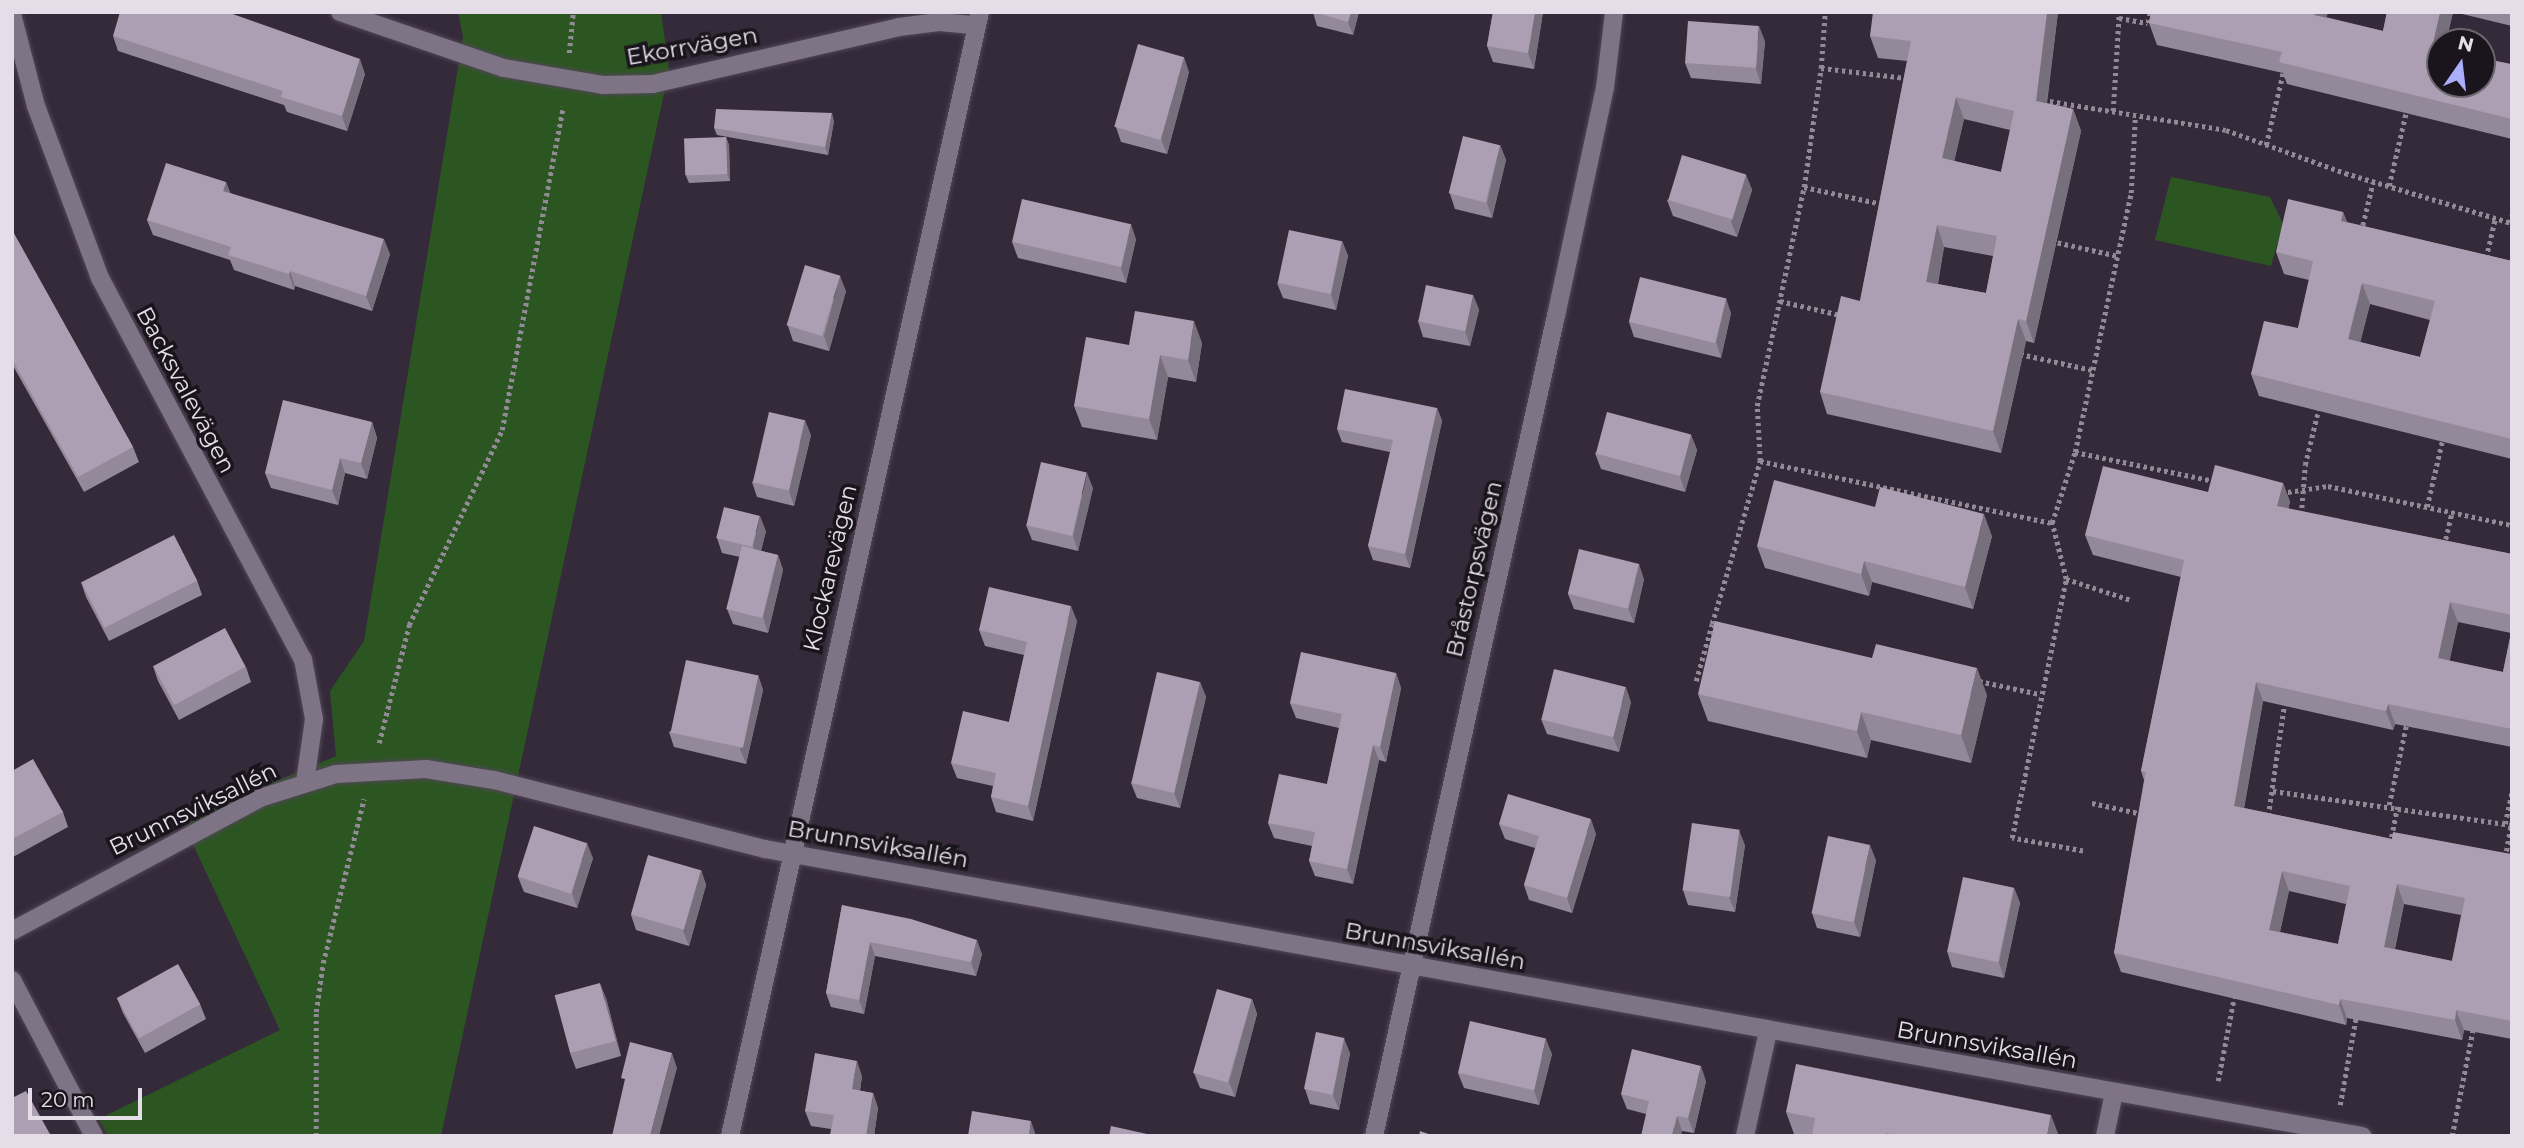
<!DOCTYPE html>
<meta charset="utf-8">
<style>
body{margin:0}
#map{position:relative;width:2524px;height:1148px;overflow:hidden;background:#352a3a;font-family:Montserrat,sans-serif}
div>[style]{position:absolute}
.green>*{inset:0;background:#2c5621}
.path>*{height:4.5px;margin-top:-2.25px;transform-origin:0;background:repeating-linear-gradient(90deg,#938a97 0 3.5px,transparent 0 7px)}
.roads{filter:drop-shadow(0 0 2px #504755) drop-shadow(0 0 2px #504755)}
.street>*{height:18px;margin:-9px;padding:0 9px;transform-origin:9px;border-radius:9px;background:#7f7386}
.wall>*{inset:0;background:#94899a}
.shaded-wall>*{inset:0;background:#786f7d}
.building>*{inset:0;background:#ac9fb3;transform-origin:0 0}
span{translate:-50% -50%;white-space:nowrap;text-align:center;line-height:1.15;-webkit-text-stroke:7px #1a151c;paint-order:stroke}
.street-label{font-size:23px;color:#e5dee9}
.frame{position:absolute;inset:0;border:14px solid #e5dee9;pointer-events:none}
.north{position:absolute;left:2426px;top:28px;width:70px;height:70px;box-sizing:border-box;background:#1a151c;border:2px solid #6b656e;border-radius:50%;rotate:14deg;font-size:19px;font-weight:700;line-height:28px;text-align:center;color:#e5dee9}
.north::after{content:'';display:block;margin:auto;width:24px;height:32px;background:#abaffb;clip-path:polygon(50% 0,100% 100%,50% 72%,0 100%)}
.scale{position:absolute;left:28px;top:1088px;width:114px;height:32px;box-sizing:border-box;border:4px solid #e5dee9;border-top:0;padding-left:9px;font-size:21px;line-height:24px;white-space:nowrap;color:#e5dee9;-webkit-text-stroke:5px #1a151c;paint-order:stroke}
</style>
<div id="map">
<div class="green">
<div style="clip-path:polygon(458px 12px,661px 12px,669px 70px,441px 1136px,108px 1136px,99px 1119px,280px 1030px,182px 821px,336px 756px,330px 691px,364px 641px,463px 37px)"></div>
<div style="clip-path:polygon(2171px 177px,2270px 197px,2283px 224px,2271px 266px,2155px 240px)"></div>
</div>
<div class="path">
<div style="left:2119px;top:18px;width:29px;rotate:10deg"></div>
<div style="left:2148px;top:23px;width:11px;rotate:-80deg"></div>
<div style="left:569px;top:53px;width:41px;rotate:-84.4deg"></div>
<div style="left:1821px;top:68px;width:56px;rotate:-85.9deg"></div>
<div style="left:2043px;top:100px;width:185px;rotate:9.3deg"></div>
<div style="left:2226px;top:130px;width:127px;rotate:19.9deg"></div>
<div style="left:2345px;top:173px;width:174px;rotate:16.7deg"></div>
<div style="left:2113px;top:111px;width:99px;rotate:-86.5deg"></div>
<div style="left:2266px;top:145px;width:79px;rotate:-76.8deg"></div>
<div style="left:2389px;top:186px;width:80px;rotate:-77deg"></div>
<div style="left:1804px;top:187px;width:80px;rotate:12.3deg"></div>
<div style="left:2510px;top:223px;width:8px;rotate:-76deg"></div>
<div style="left:2361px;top:232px;width:51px;rotate:-76.5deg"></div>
<div style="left:2051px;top:241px;width:69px;rotate:12.6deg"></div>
<div style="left:2486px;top:258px;width:40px;rotate:-77deg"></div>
<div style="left:1780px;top:301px;width:62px;rotate:13.1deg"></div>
<div style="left:2020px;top:354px;width:74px;rotate:12.5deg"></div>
<div style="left:2075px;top:452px;width:142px;rotate:11.8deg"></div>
<div style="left:1760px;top:461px;width:299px;rotate:12deg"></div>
<div style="left:2281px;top:493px;width:48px;rotate:-8.5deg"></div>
<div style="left:2328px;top:486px;width:188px;rotate:12deg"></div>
<div style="left:2427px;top:507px;width:72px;rotate:-77.1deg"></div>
<div style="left:2301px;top:515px;width:50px;rotate:-85.4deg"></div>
<div style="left:2305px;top:465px;width:60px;rotate:-76.4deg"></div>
<div style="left:2444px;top:546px;width:35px;rotate:-77deg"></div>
<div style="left:2066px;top:579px;width:68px;rotate:17.9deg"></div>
<div style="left:1717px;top:625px;width:5px;rotate:-169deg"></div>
<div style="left:1712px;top:624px;width:170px;rotate:-73.6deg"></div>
<div style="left:1760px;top:461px;width:55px;rotate:-93.1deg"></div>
<div style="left:1757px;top:406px;width:224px;rotate:-77.9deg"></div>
<div style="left:1804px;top:187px;width:120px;rotate:-81.9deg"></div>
<div style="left:1821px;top:68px;width:86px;rotate:6.7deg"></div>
<div style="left:1696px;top:681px;width:59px;rotate:-74.3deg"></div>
<div style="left:1979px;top:681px;width:61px;rotate:12.2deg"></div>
<div style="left:379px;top:743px;width:122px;rotate:-75.7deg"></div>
<div style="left:409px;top:625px;width:216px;rotate:-64.5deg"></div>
<div style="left:502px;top:430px;width:329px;rotate:-79.3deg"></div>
<div style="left:2273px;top:791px;width:240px;rotate:8.1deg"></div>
<div style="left:2092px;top:803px;width:52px;rotate:12.2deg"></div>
<div style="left:2389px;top:805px;width:85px;rotate:-77.8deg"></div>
<div style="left:2268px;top:816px;width:117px;rotate:-81.7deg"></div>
<div style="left:2505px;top:824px;width:34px;rotate:-78deg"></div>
<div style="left:2390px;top:844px;width:38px;rotate:-79deg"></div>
<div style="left:2083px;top:851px;width:72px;rotate:-169.6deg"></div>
<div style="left:2012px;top:838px;width:265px;rotate:-78.2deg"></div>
<div style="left:2066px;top:579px;width:58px;rotate:-104deg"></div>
<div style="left:2052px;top:523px;width:75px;rotate:-72.1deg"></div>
<div style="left:2075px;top:452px;width:265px;rotate:-77.8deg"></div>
<div style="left:2131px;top:193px;width:75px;rotate:-86.9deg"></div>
<div style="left:2505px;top:858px;width:34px;rotate:-80deg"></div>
<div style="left:2218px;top:1081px;width:90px;rotate:-79.1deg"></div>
<div style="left:2340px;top:1105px;width:89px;rotate:-79.7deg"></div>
<div style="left:316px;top:1136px;width:124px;rotate:-90deg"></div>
<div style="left:316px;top:1012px;width:49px;rotate:-81.9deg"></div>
<div style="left:323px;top:963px;width:169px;rotate:-76deg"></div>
<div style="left:2452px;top:1136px;width:109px;rotate:-78.9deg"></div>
</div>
<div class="roads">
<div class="street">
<div style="left:340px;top:12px;width:173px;rotate:18.9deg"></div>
<div style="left:504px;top:68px;width:100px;rotate:9.7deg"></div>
<div style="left:603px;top:85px;width:50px;rotate:-1.1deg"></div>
<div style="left:653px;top:84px;width:253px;rotate:-13deg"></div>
<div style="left:899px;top:27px;width:40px;rotate:-7.1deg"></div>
<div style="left:939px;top:22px;width:37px;rotate:5deg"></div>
<div style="left:12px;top:14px;width:95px;rotate:75.4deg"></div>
<div style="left:36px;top:106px;width:184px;rotate:69.6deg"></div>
<div style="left:100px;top:278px;width:432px;rotate:62deg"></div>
<div style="left:303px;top:659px;width:61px;rotate:79.6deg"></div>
<div style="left:314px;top:719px;width:64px;rotate:98.1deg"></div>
<div style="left:12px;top:931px;width:281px;rotate:-28.2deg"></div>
<div style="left:260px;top:798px;width:80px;rotate:-17.5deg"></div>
<div style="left:336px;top:774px;width:90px;rotate:-3.2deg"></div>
<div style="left:426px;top:769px;width:69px;rotate:9.2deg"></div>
<div style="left:494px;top:780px;width:280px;rotate:14.3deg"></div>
<div style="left:765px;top:849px;width:1623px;rotate:10.19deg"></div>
<div style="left:12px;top:980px;width:176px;rotate:62.3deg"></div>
<div style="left:730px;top:1136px;width:1151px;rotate:-77.46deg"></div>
<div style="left:1374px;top:1136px;width:840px;rotate:-77.49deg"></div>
<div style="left:1556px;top:316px;width:233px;rotate:-77.9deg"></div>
<div style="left:1605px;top:88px;width:77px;rotate:-83.2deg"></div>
<div style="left:1745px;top:1136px;width:107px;rotate:-77.6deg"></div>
<div style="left:2105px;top:1136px;width:44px;rotate:-78.2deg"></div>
</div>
</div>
<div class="wall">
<div style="clip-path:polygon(1313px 12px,1359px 12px,1353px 35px,1317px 26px)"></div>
<div style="clip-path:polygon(1493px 12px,1543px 12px,1534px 69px,1493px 62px,1487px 46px)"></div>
<div style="clip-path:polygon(evenodd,2058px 12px,2047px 103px,2073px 109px,2081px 131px,2034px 343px,2026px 341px,2001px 453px,1827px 414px,1820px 392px,1860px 301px,1907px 61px,1878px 58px,1870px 36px,2058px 12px,1964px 119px,2010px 130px,2001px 172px,1954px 161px,1964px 119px,2058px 12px,1944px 247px,1993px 256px,1986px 293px,1938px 284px,1944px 247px)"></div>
<div style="clip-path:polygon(2151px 12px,2328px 12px,2326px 17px,2383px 31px,2387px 12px,2453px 12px,2446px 42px,2440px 42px,2440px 84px,2511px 64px,2512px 60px,2512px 139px,2287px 84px,2283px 73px,2157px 45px,2149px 23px)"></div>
<div style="clip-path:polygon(2454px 12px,2512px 12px,2512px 26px)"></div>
<div style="clip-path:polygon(113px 36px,365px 74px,347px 131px,287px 112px,284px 105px,118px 51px)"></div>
<div style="clip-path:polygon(1765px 41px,1761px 84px,1691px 78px,1685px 63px)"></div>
<div style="clip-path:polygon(1189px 72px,1167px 154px,1121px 142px,1116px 127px)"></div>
<div style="clip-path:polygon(834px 121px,828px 155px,717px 135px,714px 128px)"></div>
<div style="clip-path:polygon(726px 137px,729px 145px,730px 181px,689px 183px,686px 176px)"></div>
<div style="clip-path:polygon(1500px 145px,1506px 160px,1492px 218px,1455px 209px,1450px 194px)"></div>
<div style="clip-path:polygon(1746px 175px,1752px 190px,1737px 237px,1673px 216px,1667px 200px)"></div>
<div style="clip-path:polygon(226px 182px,230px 193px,390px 254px,372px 311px,295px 286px,294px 290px,234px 270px,230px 260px,153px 235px,147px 220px)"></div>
<div style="clip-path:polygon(evenodd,2343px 212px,2347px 222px,2512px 261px,2512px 459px,2259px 396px,2251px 374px,2298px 328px,2309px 280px,2284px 274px,2276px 252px,2343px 212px,2370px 304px,2430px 320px,2420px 357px,2360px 342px,2370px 304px)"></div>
<div style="clip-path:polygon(12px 230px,133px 447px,139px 462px,84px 492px,12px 364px)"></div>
<div style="clip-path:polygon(1136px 239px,1126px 283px,1018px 258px,1012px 242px)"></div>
<div style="clip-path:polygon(1342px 241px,1348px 256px,1336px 310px,1283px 298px,1277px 283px)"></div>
<div style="clip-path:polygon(846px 291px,829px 351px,793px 341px,788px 326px)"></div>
<div style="clip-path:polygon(1473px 295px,1479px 310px,1470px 346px,1423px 337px,1418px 321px)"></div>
<div style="clip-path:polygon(1731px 313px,1721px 358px,1634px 337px,1629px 322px)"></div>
<div style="clip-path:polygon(1202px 343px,1196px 382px,1168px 377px,1157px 440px,1082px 427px,1074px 406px,1129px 345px)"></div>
<div style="clip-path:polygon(1437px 408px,1442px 421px,1410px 568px,1373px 560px,1368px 546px,1390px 452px,1342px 442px,1337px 429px)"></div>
<div style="clip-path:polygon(372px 422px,377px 438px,367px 479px,345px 473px,338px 505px,271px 488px,265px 473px)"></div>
<div style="clip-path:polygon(811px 435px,794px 506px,757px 497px,752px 482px)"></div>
<div style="clip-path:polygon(1691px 435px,1697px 450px,1685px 492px,1601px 469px,1595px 453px)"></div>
<div style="clip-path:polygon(evenodd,2283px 483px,2290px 502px,2288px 509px,2512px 554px,2512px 747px,2395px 724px,2393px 730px,2263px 701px,2244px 808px,2392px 839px,2511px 854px,2512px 852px,2512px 1039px,2464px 1030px,2462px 1040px,2347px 1018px,2346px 1025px,2121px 972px,2114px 953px,2144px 780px,2141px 771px,2181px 577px,2093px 555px,2085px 535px,2208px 492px,2283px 483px,2458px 622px,2511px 633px,2503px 672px,2449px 661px,2458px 622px,2283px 483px,2289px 891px,2346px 904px,2338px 944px,2280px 932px,2289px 891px,2283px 483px,2404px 904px,2461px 915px,2452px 961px,2395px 949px,2404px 904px)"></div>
<div style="clip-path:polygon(1093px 488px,1078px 551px,1032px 540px,1026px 525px)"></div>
<div style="clip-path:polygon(1875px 507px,1992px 536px,1973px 609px,1872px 582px,1869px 596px,1765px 568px,1757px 546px)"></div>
<div style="clip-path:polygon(766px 531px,761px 551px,778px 555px,783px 570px,768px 633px,733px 624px,727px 609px,740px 557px,722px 553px,717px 538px)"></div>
<div style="clip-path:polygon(1644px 579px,1634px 623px,1574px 609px,1568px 594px)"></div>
<div style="clip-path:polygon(197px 580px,202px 595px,109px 641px,86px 597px,81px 582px)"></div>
<div style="clip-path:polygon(1077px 621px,1033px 821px,996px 812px,991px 797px,993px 786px,957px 778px,951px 763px,1009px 722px,1024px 655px,985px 646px,979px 630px)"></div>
<div style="clip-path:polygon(153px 666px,246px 667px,251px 682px,179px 720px,158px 681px)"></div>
<div style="clip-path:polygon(1396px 673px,1401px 688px,1386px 762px,1379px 760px,1353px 884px,1315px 876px,1309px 861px,1312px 846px,1274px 838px,1268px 823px,1327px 784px,1339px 728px,1296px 718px,1290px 703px)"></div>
<div style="clip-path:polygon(758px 675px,763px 690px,746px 764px,674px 747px,669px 732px)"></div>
<div style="clip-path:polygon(1200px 682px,1206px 697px,1180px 808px,1137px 798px,1131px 783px)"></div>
<div style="clip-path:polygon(1698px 694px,1987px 695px,1971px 763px,1871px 740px,1867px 758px,1708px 721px)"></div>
<div style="clip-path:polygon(1631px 702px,1619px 752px,1547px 734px,1541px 719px)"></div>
<div style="clip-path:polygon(12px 771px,63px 812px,68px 827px,13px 857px,12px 855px)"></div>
<div style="clip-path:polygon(1499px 824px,1596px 834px,1572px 913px,1529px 900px,1524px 885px,1535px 848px,1505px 839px)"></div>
<div style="clip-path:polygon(1745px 845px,1735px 912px,1688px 905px,1683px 890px)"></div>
<div style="clip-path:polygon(593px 858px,577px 908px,524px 892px,518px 877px)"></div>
<div style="clip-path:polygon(1876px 860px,1860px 937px,1817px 928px,1812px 913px)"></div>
<div style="clip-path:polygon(701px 870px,706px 885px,689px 946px,636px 930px,631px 915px)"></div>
<div style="clip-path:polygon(2014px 888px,2020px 903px,2004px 978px,1952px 967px,1947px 951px)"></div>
<div style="clip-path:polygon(842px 905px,982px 954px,976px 976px,875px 956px,864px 1014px,831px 1007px,826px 993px)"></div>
<div style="clip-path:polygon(117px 998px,200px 1004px,206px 1019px,145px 1053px,123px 1013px)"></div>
<div style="clip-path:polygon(606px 998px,621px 1056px,576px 1069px,570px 1053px)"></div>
<div style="clip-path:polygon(1252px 999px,1257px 1014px,1235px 1097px,1200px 1088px,1194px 1073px)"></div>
<div style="clip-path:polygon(1350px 1053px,1339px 1110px,1310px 1104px,1305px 1089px)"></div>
<div style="clip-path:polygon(1552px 1054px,1539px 1105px,1464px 1088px,1458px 1073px)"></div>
<div style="clip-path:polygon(862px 1076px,860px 1091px,873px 1093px,878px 1108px,874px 1136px,830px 1136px,831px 1129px,811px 1126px,805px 1111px)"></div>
<div style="clip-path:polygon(1706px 1081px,1694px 1133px,1682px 1131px,1646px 1114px,1627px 1109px,1621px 1094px)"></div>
<div style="clip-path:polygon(1786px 1112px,2059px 1136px,1803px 1136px,1794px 1134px)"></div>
</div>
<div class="shaded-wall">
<div style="clip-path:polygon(1351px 12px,1359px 12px,1353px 35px,1348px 22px)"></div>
<div style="clip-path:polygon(1535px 12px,1543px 12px,1534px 69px,1528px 53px)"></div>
<div style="clip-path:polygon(2047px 12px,2058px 12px,2044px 123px,2036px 101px)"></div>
<div style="clip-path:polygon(2315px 12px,2328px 12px,2322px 36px,2314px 15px)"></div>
<div style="clip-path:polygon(2440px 12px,2453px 12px,2446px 42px,2440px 42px,2440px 68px,2432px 47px)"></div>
<div style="clip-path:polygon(1759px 26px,1765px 41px,1761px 84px,1756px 69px)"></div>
<div style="clip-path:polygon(1184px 57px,1189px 72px,1167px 154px,1161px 139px)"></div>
<div style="clip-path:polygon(360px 59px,365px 74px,347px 131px,342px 116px)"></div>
<div style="clip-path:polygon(1956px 97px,1964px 119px,1950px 180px,1942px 158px)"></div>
<div style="clip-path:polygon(2073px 109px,2081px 131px,2034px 343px,2026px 321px)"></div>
<div style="clip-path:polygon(832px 113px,834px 121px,828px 155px,825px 147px)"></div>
<div style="clip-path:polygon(726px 137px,729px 145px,730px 181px,727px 174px)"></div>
<div style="clip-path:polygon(1500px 145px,1506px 160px,1492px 218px,1487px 203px)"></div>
<div style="clip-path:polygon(1746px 175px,1752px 190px,1737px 237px,1731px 222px)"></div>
<div style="clip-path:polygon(226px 182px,232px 197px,223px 191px)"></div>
<div style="clip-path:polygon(2343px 212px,2351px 233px,2341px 221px)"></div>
<div style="clip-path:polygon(1131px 224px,1136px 239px,1126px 283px,1121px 268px)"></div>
<div style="clip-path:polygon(1937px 225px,1944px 247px,1934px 303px,1926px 282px)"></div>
<div style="clip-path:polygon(384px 239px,390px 254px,372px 311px,366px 296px)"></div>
<div style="clip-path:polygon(1342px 241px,1348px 256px,1336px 310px,1331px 295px)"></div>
<div style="clip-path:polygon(290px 271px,295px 286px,294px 290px,289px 274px)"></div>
<div style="clip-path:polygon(840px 276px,846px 291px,829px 351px,824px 336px)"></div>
<div style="clip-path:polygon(2362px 283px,2370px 304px,2356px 360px,2348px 339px)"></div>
<div style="clip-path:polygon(1473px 295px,1479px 310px,1470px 346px,1465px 331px)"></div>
<div style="clip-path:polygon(1726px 298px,1731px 313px,1721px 358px,1716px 342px)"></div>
<div style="clip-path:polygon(2018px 319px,2026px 341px,2001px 453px,1993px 431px)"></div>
<div style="clip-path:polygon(1194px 321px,1202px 343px,1196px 382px,1188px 360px)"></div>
<div style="clip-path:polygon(1160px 355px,1168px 377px,1157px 440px,1149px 419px)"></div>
<div style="clip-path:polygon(1437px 408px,1442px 421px,1410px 568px,1405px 554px)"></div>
<div style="clip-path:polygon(805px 420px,811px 435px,794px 506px,789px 491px)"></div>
<div style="clip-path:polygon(372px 422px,377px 438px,367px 479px,361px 463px)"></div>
<div style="clip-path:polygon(1691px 435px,1697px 450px,1685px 492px,1680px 477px)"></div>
<div style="clip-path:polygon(340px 458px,345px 473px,338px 505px,332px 490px)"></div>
<div style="clip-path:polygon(1087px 473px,1093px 488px,1078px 551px,1073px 536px)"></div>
<div style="clip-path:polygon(2283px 483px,2290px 502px,2284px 526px,2277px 506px)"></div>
<div style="clip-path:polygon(1984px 514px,1992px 536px,1973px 609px,1965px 587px)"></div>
<div style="clip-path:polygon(760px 516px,766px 531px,758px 561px,753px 546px)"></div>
<div style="clip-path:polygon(778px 555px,783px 570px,768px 633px,763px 617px)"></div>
<div style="clip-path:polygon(1864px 561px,1872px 582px,1869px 596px,1861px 574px)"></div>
<div style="clip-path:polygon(1639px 564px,1644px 579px,1634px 623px,1628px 608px)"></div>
<div style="clip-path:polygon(2450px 602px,2458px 622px,2446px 678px,2438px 658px)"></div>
<div style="clip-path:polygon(1071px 606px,1077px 621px,1033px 821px,1028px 806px)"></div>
<div style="clip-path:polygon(1977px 668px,1987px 695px,1971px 763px,1961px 735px)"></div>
<div style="clip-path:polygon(1396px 673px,1401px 688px,1386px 762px,1380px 747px)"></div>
<div style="clip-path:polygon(758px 675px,763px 690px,746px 764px,740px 749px)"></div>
<div style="clip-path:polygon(1200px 682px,1206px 697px,1180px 808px,1174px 793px)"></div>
<div style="clip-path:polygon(2256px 682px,2263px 701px,2241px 826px,2234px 806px)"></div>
<div style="clip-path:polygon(1626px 687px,1631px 702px,1619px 752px,1613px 737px)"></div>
<div style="clip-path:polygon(2388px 704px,2395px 724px,2393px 730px,2386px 711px)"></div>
<div style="clip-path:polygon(1861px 712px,1871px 740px,1867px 758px,1857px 731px)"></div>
<div style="clip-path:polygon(1373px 745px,1379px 760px,1353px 884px,1347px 869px)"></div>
<div style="clip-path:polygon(1591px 819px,1596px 834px,1572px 913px,1567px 898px)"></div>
<div style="clip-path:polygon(1739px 830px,1745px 845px,1735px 912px,1729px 897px)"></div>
<div style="clip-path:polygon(587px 843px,593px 858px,577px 908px,572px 893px)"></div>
<div style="clip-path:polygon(1870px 845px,1876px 860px,1860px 937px,1854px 922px)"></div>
<div style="clip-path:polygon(701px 870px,706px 885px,689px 946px,683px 931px)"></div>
<div style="clip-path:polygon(2282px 871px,2289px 891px,2276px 949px,2269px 930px)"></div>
<div style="clip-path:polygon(2397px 884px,2404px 904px,2391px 966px,2384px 947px)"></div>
<div style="clip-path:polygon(2014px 888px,2020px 903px,2004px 978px,1999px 963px)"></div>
<div style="clip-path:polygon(977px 940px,982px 954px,976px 976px,971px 962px)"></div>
<div style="clip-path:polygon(870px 942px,875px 956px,864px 1014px,859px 1000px)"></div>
<div style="clip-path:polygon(600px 983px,606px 998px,621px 1056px,616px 1041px)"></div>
<div style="clip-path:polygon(1252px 999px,1257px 1014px,1235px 1097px,1229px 1082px)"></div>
<div style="clip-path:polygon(2340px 999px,2347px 1018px,2346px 1025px,2339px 1005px)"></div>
<div style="clip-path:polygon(2456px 1010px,2464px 1030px,2462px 1040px,2455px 1020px)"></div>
<div style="clip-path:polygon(1344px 1038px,1350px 1053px,1339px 1110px,1333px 1095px)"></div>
<div style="clip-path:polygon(1546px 1039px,1552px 1054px,1539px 1105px,1534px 1090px)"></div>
<div style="clip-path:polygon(672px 1053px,677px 1068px,659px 1136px,650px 1136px)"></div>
<div style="clip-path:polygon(857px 1061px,862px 1076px,858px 1104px,852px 1089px)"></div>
<div style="clip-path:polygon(1701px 1066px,1706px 1081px,1694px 1133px,1688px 1118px)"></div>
<div style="clip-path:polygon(873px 1093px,878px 1108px,874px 1136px,866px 1136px)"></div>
<div style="clip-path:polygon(2051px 1115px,2059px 1136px,2047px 1136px)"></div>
<div style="clip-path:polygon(1677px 1116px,1682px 1131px,1681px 1136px,1672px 1136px)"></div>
<div style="clip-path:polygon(1031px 1121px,1036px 1136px,1029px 1136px)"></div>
</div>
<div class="building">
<div style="clip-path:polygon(120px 12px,227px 12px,360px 59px,342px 116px,281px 97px,283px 91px,113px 36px)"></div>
<div style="clip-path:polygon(1314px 12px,1351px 12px,1348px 22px)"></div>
<div style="clip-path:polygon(1493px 12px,1535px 12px,1528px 53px,1487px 46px)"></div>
<div style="clip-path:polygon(evenodd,1873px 12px,2047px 12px,2036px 101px,2073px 109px,2026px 321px,2018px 319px,1993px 431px,1820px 392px,1841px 296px,1860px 301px,1911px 41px,1870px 36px,1873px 12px,1956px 97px,2014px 111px,2001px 172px,1942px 158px,1956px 97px,1873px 12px,1937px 225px,1997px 236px,1986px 293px,1926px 282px,1937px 225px)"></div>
<div style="clip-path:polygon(2151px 12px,2315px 12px,2314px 15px,2383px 31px,2387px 12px,2440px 12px,2432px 47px,2440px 48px,2440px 84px,2482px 84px,2482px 58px,2511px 64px,2512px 60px,2512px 119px,2279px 62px,2282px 52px,2149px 23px)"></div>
<div style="left:1688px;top:21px;width:71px;height:42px;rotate:4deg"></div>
<div style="left:1138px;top:44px;width:48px;height:86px;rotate:16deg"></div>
<div style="clip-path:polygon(716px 109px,832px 113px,825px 147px,714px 128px)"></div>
<div style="left:1463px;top:136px;width:38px;height:59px;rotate:14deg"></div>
<div style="left:726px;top:137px;width:37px;height:42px;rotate:88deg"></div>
<div style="left:1682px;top:155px;width:67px;height:47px;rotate:17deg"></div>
<div style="clip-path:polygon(166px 163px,226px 182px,223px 191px,384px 239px,366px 296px,290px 271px,289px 274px,228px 255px,231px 247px,147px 220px)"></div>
<div style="left:1022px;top:199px;width:112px;height:44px;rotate:13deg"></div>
<div style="clip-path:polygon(evenodd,2288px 199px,2343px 212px,2341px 221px,2512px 261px,2512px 439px,2251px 374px,2264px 321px,2298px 328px,2313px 261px,2276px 252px,2288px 199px,2362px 283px,2435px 301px,2420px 357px,2348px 339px,2362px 283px)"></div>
<div style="clip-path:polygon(12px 230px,133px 447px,78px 477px,12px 359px)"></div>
<div style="left:1289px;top:230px;width:54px;height:54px;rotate:12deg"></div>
<div style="left:805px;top:265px;width:37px;height:63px;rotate:17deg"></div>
<div style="left:1640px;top:277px;width:89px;height:46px;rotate:14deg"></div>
<div style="left:1426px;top:285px;width:48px;height:37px;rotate:12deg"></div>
<div style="clip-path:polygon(1135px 311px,1194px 321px,1188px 360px,1160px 355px,1149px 419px,1074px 406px,1086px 337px,1129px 345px)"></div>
<div style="clip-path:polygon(1345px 389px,1437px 408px,1405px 554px,1368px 546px,1393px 440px,1337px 429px)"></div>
<div style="clip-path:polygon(283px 400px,372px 422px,361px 463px,340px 458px,332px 490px,265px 473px)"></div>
<div style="left:769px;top:412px;width:37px;height:72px;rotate:13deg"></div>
<div style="left:1607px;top:412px;width:87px;height:43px;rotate:15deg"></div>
<div style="left:1041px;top:462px;width:47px;height:65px;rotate:13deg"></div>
<div style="clip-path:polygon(evenodd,2215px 465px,2283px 483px,2277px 506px,2512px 554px,2512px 615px,2450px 602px,2438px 658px,2503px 672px,2512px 628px,2512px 729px,2388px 704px,2386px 711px,2256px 682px,2234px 806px,2392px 839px,2393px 832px,2511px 854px,2512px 852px,2512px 951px,2510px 960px,2512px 960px,2512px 1021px,2456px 1010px,2455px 1020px,2340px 999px,2339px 1005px,2114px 953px,2146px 772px,2141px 771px,2184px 560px,2085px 535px,2103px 466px,2208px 492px,2215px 465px,2282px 871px,2350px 886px,2338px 944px,2269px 930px,2282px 871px,2215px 465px,2397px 884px,2465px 898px,2452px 961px,2384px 947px,2397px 884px)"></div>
<div style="clip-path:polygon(1774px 480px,1875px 507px,1880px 487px,1984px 514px,1965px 587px,1864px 561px,1861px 574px,1757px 546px)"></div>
<div style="left:724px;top:507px;width:37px;height:32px;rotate:14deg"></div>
<div style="left:174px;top:535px;width:51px;height:104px;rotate:63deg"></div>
<div style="left:742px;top:546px;width:37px;height:65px;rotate:14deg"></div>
<div style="left:1579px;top:549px;width:62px;height:46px;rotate:14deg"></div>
<div style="clip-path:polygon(989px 587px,1071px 606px,1028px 806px,991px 797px,996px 773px,951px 763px,963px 711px,1009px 722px,1027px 642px,979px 630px)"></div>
<div style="clip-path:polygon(1715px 621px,1872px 658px,1876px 644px,1977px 668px,1961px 735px,1861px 712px,1857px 731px,1698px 694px)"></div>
<div style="left:225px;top:628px;width:44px;height:81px;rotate:62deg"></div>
<div style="clip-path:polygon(1301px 652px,1396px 673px,1380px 747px,1373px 745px,1347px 869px,1309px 861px,1315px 832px,1268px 823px,1279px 774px,1327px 784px,1342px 714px,1290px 703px)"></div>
<div style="left:686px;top:660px;width:74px;height:74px;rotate:12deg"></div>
<div style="left:1554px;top:669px;width:74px;height:52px;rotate:14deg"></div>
<div style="left:1157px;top:672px;width:44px;height:114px;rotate:13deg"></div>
<div style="clip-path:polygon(33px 759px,63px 812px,12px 839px,12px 771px)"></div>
<div style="clip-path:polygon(1508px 794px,1591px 819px,1567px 898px,1524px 885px,1539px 836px,1499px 824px)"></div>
<div style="left:1692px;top:823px;width:48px;height:68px;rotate:8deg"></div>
<div style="left:534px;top:826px;width:56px;height:53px;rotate:18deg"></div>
<div style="left:1828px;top:836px;width:43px;height:79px;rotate:12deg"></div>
<div style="left:648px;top:855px;width:55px;height:62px;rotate:16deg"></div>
<div style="left:1963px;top:877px;width:52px;height:76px;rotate:12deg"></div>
<div style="clip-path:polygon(842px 905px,911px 919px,977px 940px,971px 962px,870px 942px,859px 1000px,826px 993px)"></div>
<div style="left:178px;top:964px;width:46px;height:70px;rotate:61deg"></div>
<div style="left:600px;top:983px;width:60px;height:47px;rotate:75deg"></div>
<div style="left:1217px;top:989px;width:36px;height:87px;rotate:16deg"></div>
<div style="left:1470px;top:1021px;width:78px;height:53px;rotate:13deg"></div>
<div style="left:1316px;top:1032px;width:29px;height:58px;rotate:12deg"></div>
<div style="clip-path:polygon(630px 1042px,672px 1053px,650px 1136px,612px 1136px,625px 1079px,621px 1078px)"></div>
<div style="clip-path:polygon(1632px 1049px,1701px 1066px,1688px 1118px,1677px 1116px,1672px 1136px,1641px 1136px,1649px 1101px,1621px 1094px)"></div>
<div style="clip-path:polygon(815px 1053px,857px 1061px,852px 1089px,873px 1093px,866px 1136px,830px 1136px,834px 1115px,805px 1111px)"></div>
<div style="clip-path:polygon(1796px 1064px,2051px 1115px,2047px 1136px,1900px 1136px,1886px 1133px,1886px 1136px,1812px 1136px,1815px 1118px,1786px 1112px)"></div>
<div style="clip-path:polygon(26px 1091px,51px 1136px,12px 1136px,12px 1098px)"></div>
<div style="clip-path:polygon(972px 1111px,1031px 1121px,1029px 1136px,968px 1136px)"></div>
<div style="clip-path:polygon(1111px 1126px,1147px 1134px,1147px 1136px,1109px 1136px)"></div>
<div style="clip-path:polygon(1420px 1131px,1434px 1136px,1419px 1136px)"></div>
</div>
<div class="street-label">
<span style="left:692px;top:46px;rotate:-10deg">Ekorrvägen</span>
<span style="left:186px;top:390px;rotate:62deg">Backsvalevägen</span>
<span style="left:830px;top:568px;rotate:-77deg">Klockarevägen</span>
<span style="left:1474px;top:569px;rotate:-77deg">Bråstorpsvägen</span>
<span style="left:193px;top:809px;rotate:-26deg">Brunnsviksallén</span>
<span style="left:878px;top:844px;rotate:10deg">Brunnsviksallén</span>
<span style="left:1435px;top:946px;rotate:10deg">Brunnsviksallén</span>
<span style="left:1987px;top:1045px;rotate:10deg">Brunnsviksallén</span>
</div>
<div class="frame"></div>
<div class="north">N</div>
<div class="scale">20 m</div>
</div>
